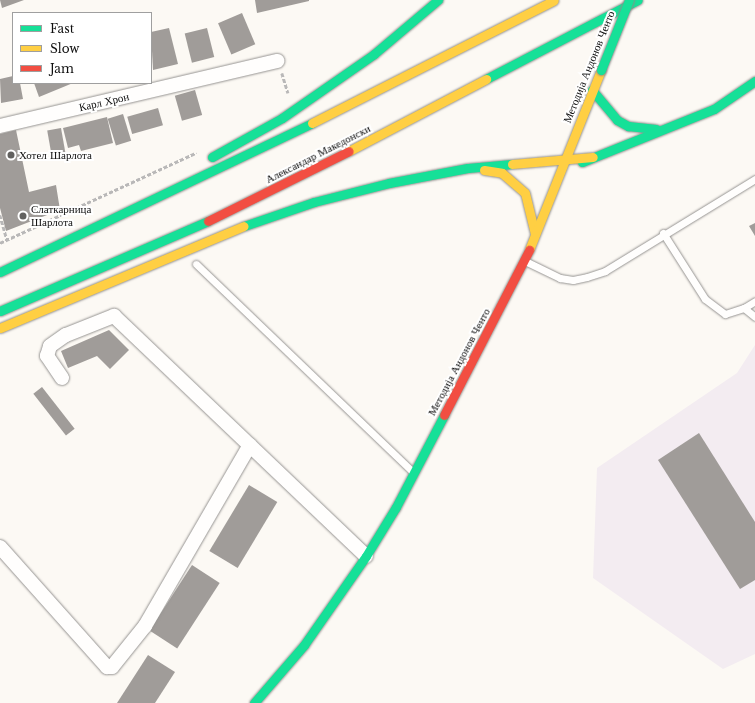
<!DOCTYPE html>
<meta charset="utf-8">
<style>
body{margin:0}
#map{position:relative;width:755px;height:703px;overflow:hidden;background:#fcf9f4;font-family:"Libre Baskerville",serif}
div>[style]{position:absolute}
.industrial>*{inset:0;background:#f3ecf1}
.building>*{inset:0;background:#a09c99;transform-origin:0 0}
.path>*{height:2.5px;margin-top:-1.25px;transform-origin:0;background:repeating-linear-gradient(90deg,#b9b8b8 0 4px,transparent 0 6px)}
.roads{filter:drop-shadow(0 0 1px #969492) drop-shadow(0 0 1px #969492)}
.lane>*{height:7px;margin:-3.5px;padding:0 3.5px;transform-origin:3.5px;border-radius:3.5px;background:#fffefd}
.street>*{height:14px;margin:-7px;padding:0 7px;transform-origin:7px;border-radius:7px;background:#fffefd}
.fast>*{height:9px;margin:-4.5px;padding:0 4.5px;transform-origin:4.5px;border-radius:4.5px;background:#16e098}
.slow>*{height:9px;margin:-4.5px;padding:0 4.5px;transform-origin:4.5px;border-radius:4.5px;background:#ffcf43}
.jam>*{height:9px;margin:-4.5px;padding:0 4.5px;transform-origin:4.5px;border-radius:4.5px;background:#f24e42}
.bridges{filter:drop-shadow(0 0 1px #8c8b89) drop-shadow(0 0 1px #8c8b89)}
.fast-bridge>*{height:9px;margin:-4.5px;padding:0 4.5px;transform-origin:4.5px;border-radius:4.5px;background:#16e098}
.dots>*{width:11px;height:11px;translate:-50% -50%;box-sizing:border-box;border:2px solid #fff;border-radius:50%}
span{translate:-50% -50%;white-space:nowrap;text-align:center;line-height:1.15;-webkit-text-stroke:4px #fff;paint-order:stroke}
.street-label{font-size:11px;color:#0f0f0f}
.poi-label{font-size:11px;color:#0f0f0f}
.left{translate:0 -50%;text-align:left}
.legend{position:absolute;left:12px;top:12px;width:140px;height:72px;box-sizing:border-box;background:#fff;border:1px solid #9f9f9f;margin:0;padding:5px 7px;list-style:none;font-size:12px;color:#0f0f0f}
.legend li{display:flex;align-items:center;gap:8px;height:20px}
.legend b{width:20px;border:1px solid #9f9f9f}
</style>
<div id="map">
<div class="industrial">
<div style="clip-path:polygon(755px 345px,755px 654px,723px 669px,593px 578px,597px 468px,737px 373px)"></div>
</div>
<div class="building">
<div style="clip-path:polygon(0 0,24px 0,2px 8px)"></div>
<div style="clip-path:polygon(255px 0,309px 0,309px 1px,257px 13px)"></div>
<div style="left:242px;top:13px;width:34px;height:26px;rotate:67deg"></div>
<div style="clip-path:polygon(169px 28px,178px 64px,153px 70px,151px 32px)"></div>
<div style="left:207px;top:28px;width:30px;height:23px;rotate:76deg"></div>
<div style="clip-path:polygon(13px 76px,13px 83px,20px 83px,23px 99px,1px 103px,0 79px)"></div>
<div style="clip-path:polygon(34px 83px,73px 83px,39px 97px)"></div>
<div style="left:195px;top:90px;width:26px;height:21px;rotate:74deg"></div>
<div style="left:158px;top:108px;width:18px;height:32px;rotate:74deg"></div>
<div style="left:123px;top:114px;width:28px;height:16px;rotate:73deg"></div>
<div style="clip-path:polygon(107px 117px,113px 143px,81px 151px,79px 145px,68px 148px,63px 128px)"></div>
<div style="left:61px;top:128px;width:28px;height:14px;rotate:80deg"></div>
<div style="clip-path:polygon(16px 130px,29px 192px,56px 185px,60px 210px,6px 231px,0 208px,0 134px)"></div>
<div style="clip-path:polygon(755px 223px,755px 236px,749px 226px)"></div>
<div style="clip-path:polygon(109px 330px,129px 350px,110px 369px,97px 356px,68px 368px,61px 351px)"></div>
<div style="left:42px;top:387px;width:53px;height:11px;rotate:52deg"></div>
<div style="clip-path:polygon(699px 433px,755px 522px,755px 580px,740px 589px,658px 460px)"></div>
<div style="left:249px;top:485px;width:33px;height:77px;rotate:31deg"></div>
<div style="left:192px;top:565px;width:33px;height:78px;rotate:33deg"></div>
<div style="clip-path:polygon(148px 655px,175px 672px,155px 703px,117px 703px)"></div>
</div>
<div class="path">
<div style="left:282px;top:73px;width:21px;rotate:73deg"></div>
<div style="left:0;top:215px;width:26px;rotate:74deg"></div>
<div style="left:0;top:243px;width:216px;rotate:-24.7deg"></div>
</div>
<div class="roads">
<div class="lane">
<div style="left:663px;top:233px;width:78px;rotate:57.5deg"></div>
<div style="left:705px;top:299px;width:25px;rotate:37deg"></div>
<div style="left:725px;top:314px;width:20px;rotate:-18deg"></div>
<div style="left:744px;top:308px;width:13px;rotate:-32deg"></div>
<div style="left:527px;top:262px;width:37px;rotate:26deg"></div>
<div style="left:560px;top:278px;width:13px;rotate:9deg"></div>
<div style="left:573px;top:280px;width:14px;rotate:-12deg"></div>
<div style="left:587px;top:277px;width:19px;rotate:-18deg"></div>
<div style="left:605px;top:271px;width:176px;rotate:-31.5deg"></div>
<div style="left:196px;top:264px;width:301px;rotate:43.8deg"></div>
<div style="left:744px;top:308px;width:14px;rotate:39deg"></div>
</div>
<div class="street">
<div style="left:0;top:126px;width:285px;rotate:-13.2deg"></div>
<div style="left:62px;top:378px;width:27px;rotate:-124deg"></div>
<div style="left:47px;top:356px;width:10px;rotate:-73deg"></div>
<div style="left:50px;top:346px;width:19px;rotate:-35deg"></div>
<div style="left:66px;top:335px;width:52px;rotate:-21.6deg"></div>
<div style="left:114px;top:316px;width:348px;rotate:43.6deg"></div>
<div style="left:0;top:547px;width:161px;rotate:48.3deg"></div>
<div style="left:107px;top:667px;width:5px"></div>
<div style="left:112px;top:667px;width:53px;rotate:-51.2deg"></div>
<div style="left:145px;top:626px;width:209px;rotate:-59.9deg"></div>
</div>
<div class="fast">
<div style="left:486px;top:79px;width:171px;rotate:-27.5deg"></div>
<div style="left:592px;top:90px;width:39px;rotate:50deg"></div>
<div style="left:617px;top:120px;width:13px;rotate:29deg"></div>
<div style="left:628px;top:126px;width:28px;rotate:6deg"></div>
<div style="left:212px;top:157px;width:80px;rotate:-29.1deg"></div>
<div style="left:282px;top:118px;width:112px;rotate:-34.8deg"></div>
<div style="left:374px;top:54px;width:84px;rotate:-40.2deg"></div>
<div style="left:582px;top:162px;width:142px;rotate:-21.9deg"></div>
<div style="left:714px;top:109px;width:50px;rotate:-34.3deg"></div>
<div style="left:244px;top:226px;width:74px;rotate:-18.9deg"></div>
<div style="left:314px;top:202px;width:77px;rotate:-14.2deg"></div>
<div style="left:389px;top:183px;width:80px;rotate:-10.8deg"></div>
<div style="left:468px;top:168px;width:44px;rotate:-5.2deg"></div>
<div style="left:0;top:272px;width:346px;rotate:-25.5deg"></div>
<div style="left:0;top:311px;width:227px;rotate:-23.4deg"></div>
<div style="left:254px;top:703px;width:77px;rotate:-49.2deg"></div>
<div style="left:304px;top:645px;width:108px;rotate:-55.1deg"></div>
<div style="left:366px;top:556px;width:57px;rotate:-58.5deg"></div>
<div style="left:396px;top:507px;width:104px;rotate:-62.4deg"></div>
</div>
<div class="slow">
<div style="left:312px;top:123px;width:271px;rotate:-26.9deg"></div>
<div style="left:349px;top:151px;width:155px;rotate:-27.7deg"></div>
<div style="left:512px;top:164px;width:81px;rotate:-4.9deg"></div>
<div style="left:484px;top:170px;width:18px;rotate:9deg"></div>
<div style="left:502px;top:173px;width:30px;rotate:41deg"></div>
<div style="left:525px;top:193px;width:42px;rotate:76.3deg"></div>
<div style="left:529px;top:250px;width:194px;rotate:-68.2deg"></div>
<div style="left:0;top:328px;width:264px;rotate:-22.7deg"></div>
</div>
<div class="jam">
<div style="left:208px;top:221px;width:157px;rotate:-26.4deg"></div>
<div style="left:444px;top:415px;width:186px;rotate:-62.7deg"></div>
</div>
</div>
<div class="bridges">
<div class="fast-bridge">
<div style="left:601px;top:70px;width:75px;rotate:-68.2deg"></div>
</div>
</div>
<div class="dots">
<div style="left:11px;top:155px;background:#62615f"></div>
<div style="left:23px;top:216px;background:#62615f"></div>
</div>
<div class="street-label">
<span style="left:589px;top:67px;rotate:-68deg">Методија Андонов Ченто</span>
<span style="left:104px;top:102px;rotate:-13deg">Карл Хрон</span>
<span style="left:318px;top:154px;rotate:-27deg">Александар Македонски</span>
<span style="left:459px;top:362px;rotate:-62deg">Методија Андонов Ченто</span>
</div>
<div class="poi-label">
<span class="left" style="left:19px;top:155px">Хотел Шарлота</span>
<span class="left" style="left:31px;top:216px">Слаткарница<br>Шарлота</span>
</div>
<ul class="legend">
<li><b style="height:5px;background:#16e098"></b>Fast</li>
<li><b style="height:5px;background:#ffcf43"></b>Slow</li>
<li><b style="height:5px;background:#f24e42"></b>Jam</li>
</ul>
</div>
